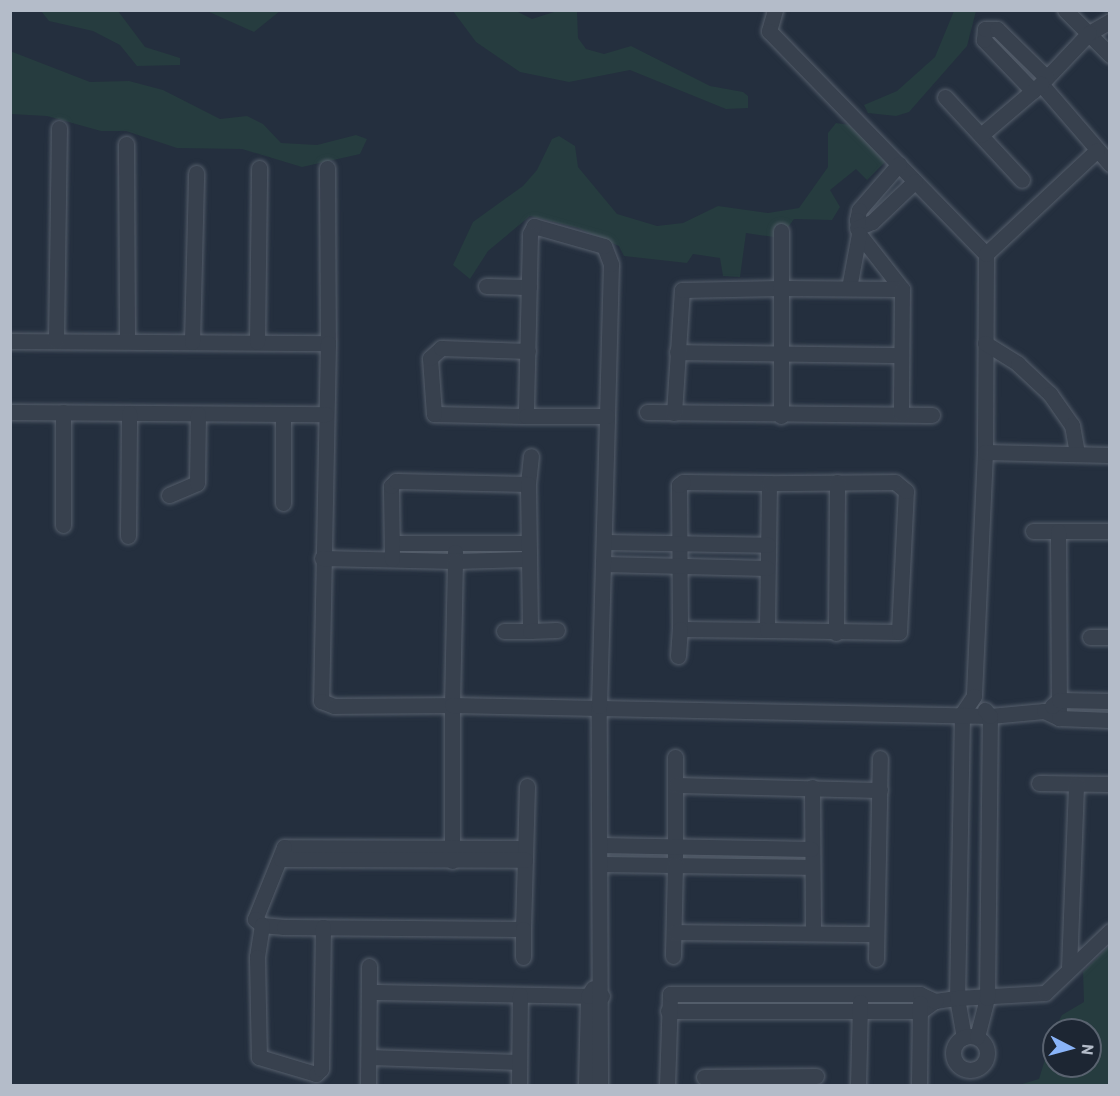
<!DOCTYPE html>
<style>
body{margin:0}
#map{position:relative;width:1120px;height:1096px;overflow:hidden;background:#242f3e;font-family:Barlow,sans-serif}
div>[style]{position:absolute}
.green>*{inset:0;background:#263c3f}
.roads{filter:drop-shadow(0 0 2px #565f6c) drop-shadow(0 0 2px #565f6c)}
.street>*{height:15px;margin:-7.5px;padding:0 7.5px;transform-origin:7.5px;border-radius:7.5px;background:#38414e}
.street>.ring{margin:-7.5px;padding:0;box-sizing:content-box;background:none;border:15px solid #38414e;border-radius:50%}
span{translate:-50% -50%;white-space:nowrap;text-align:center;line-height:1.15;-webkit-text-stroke:4.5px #1d2633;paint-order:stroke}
.frame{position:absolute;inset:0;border:12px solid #b4bcc9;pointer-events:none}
.north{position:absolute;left:1042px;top:1018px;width:60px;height:60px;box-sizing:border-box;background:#1d2633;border:2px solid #59626f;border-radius:50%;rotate:96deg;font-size:16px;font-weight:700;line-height:24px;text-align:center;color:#b4bcc9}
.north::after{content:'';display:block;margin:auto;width:21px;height:27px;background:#8ab4f8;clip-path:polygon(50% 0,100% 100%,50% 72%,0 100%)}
</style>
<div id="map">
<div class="green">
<div style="clip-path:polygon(41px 11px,118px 11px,145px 47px,180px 58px,180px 65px,137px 66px,120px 45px,93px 31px,49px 21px)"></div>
<div style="clip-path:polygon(207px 11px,280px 11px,254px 32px)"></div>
<div style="clip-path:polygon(453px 11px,516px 11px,532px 19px,557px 11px,577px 11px,578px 38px,586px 49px,604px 54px,631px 46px,710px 86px,743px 92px,748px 96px,748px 108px,726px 109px,630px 70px,569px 82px,520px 72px,476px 42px)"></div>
<div style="clip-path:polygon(954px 11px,976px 11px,967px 46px,909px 112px,896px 116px,868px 113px,864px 105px,897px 91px,935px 57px)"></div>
<div style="clip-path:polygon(10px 51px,90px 82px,129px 81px,163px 90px,220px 119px,247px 116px,263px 124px,281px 143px,317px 145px,356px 135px,367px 139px,360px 154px,302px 167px,242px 149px,177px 148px,126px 131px,101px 131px,47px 116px,11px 114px)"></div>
<div style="clip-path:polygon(836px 123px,850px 125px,886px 161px,867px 180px,856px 169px,830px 190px,840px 207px,832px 220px,794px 219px,780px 238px,746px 233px,740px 277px,723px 276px,720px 258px,693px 254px,687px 263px,624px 256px,619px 246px,578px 228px,530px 216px,488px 251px,470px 279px,453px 265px,473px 222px,523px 186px,537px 170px,552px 139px,559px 136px,575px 146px,578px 167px,617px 214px,657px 226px,683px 223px,718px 206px,768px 213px,799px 208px,828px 167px,828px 133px)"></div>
<div style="clip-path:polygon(1109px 946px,1109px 1085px,1019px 1085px,1039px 1079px,1054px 1030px,1054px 1066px,1090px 1066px,1090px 1030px,1054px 1030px,1062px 1015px,1084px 1002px,1083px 972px)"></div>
</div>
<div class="roads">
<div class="street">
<div style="left:775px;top:10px;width:22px;rotate:106deg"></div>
<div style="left:769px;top:31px;width:311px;rotate:45.8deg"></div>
<div style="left:986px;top:254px;width:198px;rotate:90.3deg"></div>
<div style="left:985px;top:452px;width:244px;rotate:92.6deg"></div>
<div style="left:974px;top:696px;width:22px;rotate:124deg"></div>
<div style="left:962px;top:714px;width:284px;rotate:91deg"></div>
<div style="left:957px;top:998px;width:40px;rotate:80deg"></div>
<div style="left:1065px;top:10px;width:64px;rotate:45deg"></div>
<div style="left:1110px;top:21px;width:24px;rotate:150deg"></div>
<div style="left:1089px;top:33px;width:70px;rotate:133.3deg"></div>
<div style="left:1041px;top:84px;width:106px;rotate:49.2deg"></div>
<div style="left:1033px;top:91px;width:71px;rotate:-133.9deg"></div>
<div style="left:984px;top:40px;width:11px;rotate:-85deg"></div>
<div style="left:985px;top:29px;width:12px"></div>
<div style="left:997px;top:29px;width:69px;rotate:44.4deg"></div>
<div style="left:945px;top:97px;width:113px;rotate:47.1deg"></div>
<div style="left:981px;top:135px;width:79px;rotate:-40.4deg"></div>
<div style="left:126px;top:144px;width:197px;rotate:89.7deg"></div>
<div style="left:899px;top:164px;width:61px;rotate:131deg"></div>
<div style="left:859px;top:210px;width:10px;rotate:101deg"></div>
<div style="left:857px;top:220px;width:14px;rotate:82deg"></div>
<div style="left:859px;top:234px;width:70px;rotate:52deg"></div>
<div style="left:327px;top:168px;width:175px;rotate:89.7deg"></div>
<div style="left:857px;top:228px;width:16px;rotate:-22deg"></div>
<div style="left:872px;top:222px;width:59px;rotate:-43.6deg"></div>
<div style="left:986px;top:254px;width:152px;rotate:-43.1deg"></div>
<div style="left:486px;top:286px;width:43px;rotate:1.3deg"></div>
<div style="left:849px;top:288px;width:55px;rotate:-79.5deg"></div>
<div style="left:10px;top:341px;width:318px;rotate:0.4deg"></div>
<div style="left:328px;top:343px;width:358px;rotate:91.1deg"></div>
<div style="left:321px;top:701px;width:14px;rotate:21deg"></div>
<div style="left:334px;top:706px;width:118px;rotate:-0.5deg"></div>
<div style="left:452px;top:705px;width:156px;rotate:90deg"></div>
<div style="left:56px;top:341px;width:213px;rotate:-89.2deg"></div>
<div style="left:192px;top:342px;width:169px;rotate:-88.6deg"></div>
<div style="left:257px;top:342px;width:174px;rotate:-89.3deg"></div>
<div style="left:985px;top:343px;width:39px;rotate:32deg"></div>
<div style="left:1018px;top:364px;width:44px;rotate:43.2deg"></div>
<div style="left:1050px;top:394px;width:38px;rotate:55deg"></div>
<div style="left:1072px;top:425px;width:29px;rotate:80deg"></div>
<div style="left:677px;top:352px;width:223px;rotate:0.8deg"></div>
<div style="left:10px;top:412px;width:316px;rotate:0.4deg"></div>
<div style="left:63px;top:412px;width:113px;rotate:90deg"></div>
<div style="left:647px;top:412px;width:285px;rotate:0.6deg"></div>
<div style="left:674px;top:413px;width:123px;rotate:-86.3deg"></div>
<div style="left:682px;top:290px;width:98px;rotate:-1.2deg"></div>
<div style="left:780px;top:288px;width:122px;rotate:0.5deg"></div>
<div style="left:902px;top:289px;width:125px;rotate:90.5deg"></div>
<div style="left:283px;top:414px;width:89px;rotate:90deg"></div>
<div style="left:526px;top:416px;width:92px;rotate:-178.8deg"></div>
<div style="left:434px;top:414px;width:56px;rotate:-94.1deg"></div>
<div style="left:430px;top:358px;width:15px;rotate:-42deg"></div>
<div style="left:441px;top:348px;width:87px;rotate:2deg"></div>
<div style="left:781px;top:416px;width:185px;rotate:-90deg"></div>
<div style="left:985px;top:452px;width:125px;rotate:1.4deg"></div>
<div style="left:683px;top:482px;width:86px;rotate:0.7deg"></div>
<div style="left:769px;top:483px;width:147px;rotate:90.8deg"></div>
<div style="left:767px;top:630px;width:87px;rotate:-179.3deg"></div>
<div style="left:680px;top:629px;width:144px;rotate:-90.4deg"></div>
<div style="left:679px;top:485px;width:5px;rotate:-37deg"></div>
<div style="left:528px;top:484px;width:28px;rotate:-84deg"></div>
<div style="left:169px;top:495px;width:30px;rotate:-23deg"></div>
<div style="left:197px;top:483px;width:69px;rotate:-89.2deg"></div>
<div style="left:1033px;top:531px;width:77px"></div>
<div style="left:1058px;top:531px;width:187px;rotate:89.7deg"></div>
<div style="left:128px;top:536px;width:123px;rotate:-89.5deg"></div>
<div style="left:604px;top:542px;width:164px;rotate:1deg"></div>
<div style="left:392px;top:543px;width:135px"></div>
<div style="left:455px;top:552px;width:9px;rotate:90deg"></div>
<div style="left:455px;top:561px;width:72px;rotate:-1.6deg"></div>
<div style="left:322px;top:558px;width:133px;rotate:1.3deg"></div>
<div style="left:455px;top:561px;width:144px;rotate:91.2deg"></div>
<div style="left:452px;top:705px;width:538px;rotate:1.17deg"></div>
<div style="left:990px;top:716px;width:54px;rotate:-5.3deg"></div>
<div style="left:1044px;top:711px;width:17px;rotate:25deg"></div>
<div style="left:1059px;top:718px;width:51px;rotate:2.2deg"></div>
<div style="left:392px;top:559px;width:73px;rotate:-90.8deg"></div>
<div style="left:391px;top:486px;width:7px;rotate:-45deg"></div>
<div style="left:396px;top:481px;width:132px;rotate:1.3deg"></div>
<div style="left:528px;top:484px;width:147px;rotate:89.2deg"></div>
<div style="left:530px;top:631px;width:26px;rotate:180deg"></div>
<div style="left:603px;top:564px;width:164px;rotate:1.4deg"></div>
<div style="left:767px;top:630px;width:132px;rotate:0.9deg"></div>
<div style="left:899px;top:632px;width:141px;rotate:-87.2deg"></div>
<div style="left:906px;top:491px;width:14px;rotate:-141deg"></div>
<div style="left:895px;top:482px;width:126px;rotate:179.5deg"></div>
<div style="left:530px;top:631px;width:27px;rotate:-2deg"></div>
<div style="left:836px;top:633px;width:151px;rotate:-89.6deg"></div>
<div style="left:1090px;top:637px;width:20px"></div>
<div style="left:678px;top:656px;width:27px;rotate:-86deg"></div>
<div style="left:1052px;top:706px;width:9px;rotate:-41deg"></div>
<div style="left:1059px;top:700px;width:51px;rotate:1.1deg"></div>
<div style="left:675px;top:757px;width:108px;rotate:90deg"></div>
<div style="left:675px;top:865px;width:136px;rotate:0.8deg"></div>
<div style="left:1039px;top:783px;width:71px;rotate:0.8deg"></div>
<div style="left:676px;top:785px;width:204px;rotate:1.4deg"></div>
<div style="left:812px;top:787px;width:146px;rotate:89.6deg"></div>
<div style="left:600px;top:845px;width:211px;rotate:1.1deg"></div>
<div style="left:524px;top:848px;width:240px;rotate:-179.8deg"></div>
<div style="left:284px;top:847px;width:78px;rotate:111.9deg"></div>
<div style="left:255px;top:919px;width:9px;rotate:41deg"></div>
<div style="left:262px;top:925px;width:22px;rotate:5deg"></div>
<div style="left:284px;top:927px;width:239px;rotate:0.5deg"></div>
<div style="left:523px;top:929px;width:143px;rotate:-88.4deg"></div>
<div style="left:281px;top:859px;width:244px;rotate:0.2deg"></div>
<div style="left:600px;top:864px;width:75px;rotate:0.8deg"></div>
<div style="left:675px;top:865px;width:91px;rotate:91.3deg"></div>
<div style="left:262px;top:925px;width:32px;rotate:99deg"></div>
<div style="left:257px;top:957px;width:100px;rotate:88.9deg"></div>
<div style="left:259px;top:1057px;width:59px;rotate:16.6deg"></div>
<div style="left:316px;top:1074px;width:7px;rotate:-45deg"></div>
<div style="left:321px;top:1069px;width:142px;rotate:-89.2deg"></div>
<div style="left:675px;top:932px;width:201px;rotate:0.6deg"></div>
<div style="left:523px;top:957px;width:28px;rotate:-90deg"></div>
<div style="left:876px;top:959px;width:201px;rotate:-88.9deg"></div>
<div style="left:1069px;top:968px;width:184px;rotate:-87.8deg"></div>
<div style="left:370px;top:992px;width:232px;rotate:1deg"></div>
<div style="left:668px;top:1011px;width:253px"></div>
<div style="left:921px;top:1011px;width:17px;rotate:-36deg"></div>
<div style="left:935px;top:1001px;width:22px;rotate:-8deg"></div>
<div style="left:957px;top:998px;width:88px;rotate:-3.3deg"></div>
<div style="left:1045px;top:993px;width:90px;rotate:-43.6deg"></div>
<div class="ring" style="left:953px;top:1036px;width:19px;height:19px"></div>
<div style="left:977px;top:1037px;width:40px;rotate:-75.6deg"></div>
<div style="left:987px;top:998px;width:282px;rotate:-89.4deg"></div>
<div style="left:990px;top:716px;width:8px;rotate:-130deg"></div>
<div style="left:369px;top:1057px;width:150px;rotate:1.9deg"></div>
<div style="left:704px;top:1077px;width:112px;rotate:-0.5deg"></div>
<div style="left:368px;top:1086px;width:120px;rotate:-89.5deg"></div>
<div style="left:519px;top:1086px;width:91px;rotate:-89.4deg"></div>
<div style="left:586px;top:1086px;width:90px;rotate:-88.7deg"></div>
<div style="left:588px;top:996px;width:9px;rotate:-58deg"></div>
<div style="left:600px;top:1086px;width:380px;rotate:-90.2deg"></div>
<div style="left:599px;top:706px;width:290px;rotate:-88.4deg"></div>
<div style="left:607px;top:416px;width:152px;rotate:-88.5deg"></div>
<div style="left:611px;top:264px;width:19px;rotate:-111deg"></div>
<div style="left:604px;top:246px;width:73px;rotate:-164.1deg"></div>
<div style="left:534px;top:226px;width:9px;rotate:117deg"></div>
<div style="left:530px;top:234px;width:182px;rotate:91.3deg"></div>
<div style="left:526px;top:416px;width:81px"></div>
<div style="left:667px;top:1086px;width:92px;rotate:-88.1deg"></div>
<div style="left:670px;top:994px;width:250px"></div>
<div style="left:920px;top:994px;width:17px;rotate:25deg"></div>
<div style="left:858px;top:1086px;width:84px;rotate:-88.6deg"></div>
<div style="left:919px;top:1086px;width:83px;rotate:-89.3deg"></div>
</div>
</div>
<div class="frame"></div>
<div class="north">N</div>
</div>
